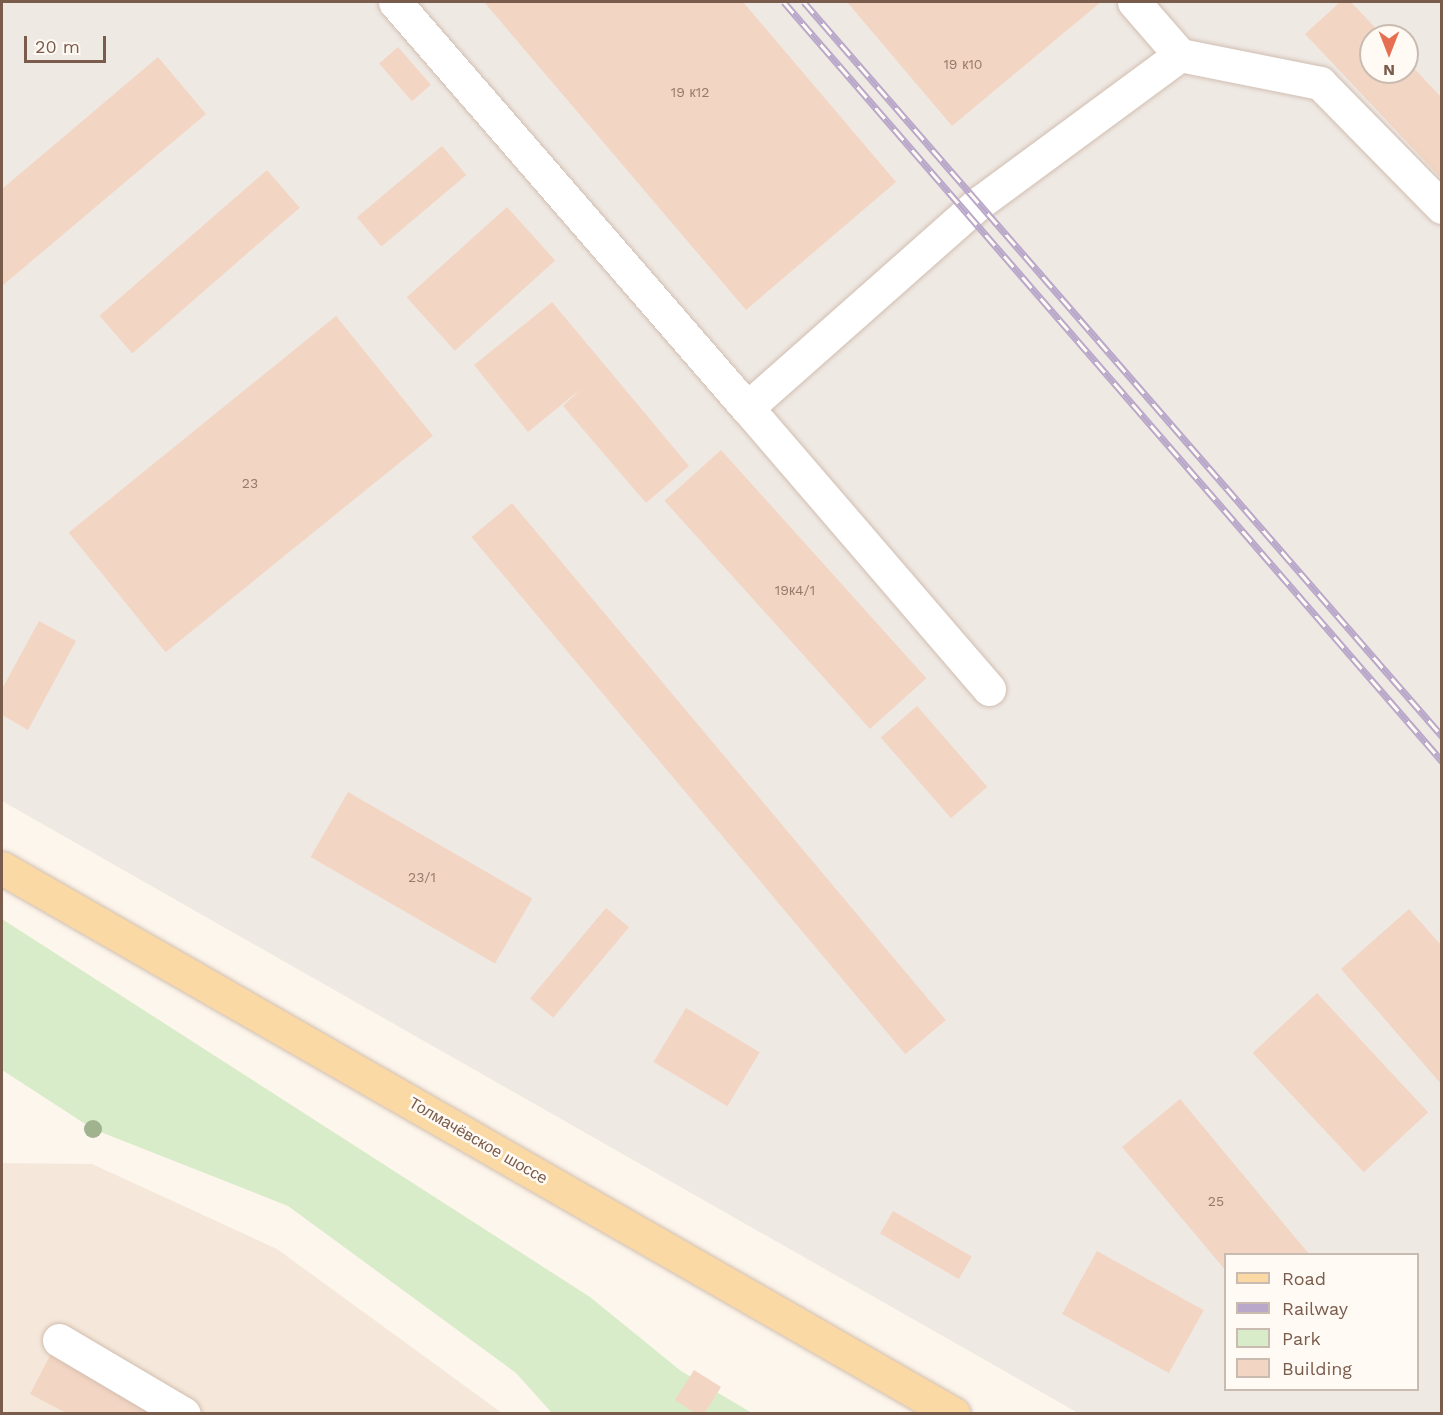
<!DOCTYPE html>
<meta charset="utf-8">
<style>
body{margin:0}
#map{position:relative;width:1443px;height:1415px;overflow:hidden;background:#fdf6ec;font-family:"Work Sans",sans-serif}
div>[style]{position:absolute}
.residential>*{inset:0;background:#f5e8da}
.industrial>*{inset:0;background:#efe9e4}
.green>*{inset:0;background:#d8ecc9}
.building>*{inset:0;background:#f3d5c3;transform-origin:0 0}
.roads{filter:drop-shadow(0 0 2px #d1beb0) drop-shadow(0 0 2px #d1beb0)}
.minor>*{height:33px;margin:-16.5px;padding:0 16.5px;transform-origin:16.5px;border-radius:16.5px;background:#fff}
.major>*{height:33px;margin:-16.5px;padding:0 16.5px;transform-origin:16.5px;border-radius:16.5px;background:#fbd9a5}
.rail>*{height:7px;margin-top:-3.5px;transform-origin:0;background:repeating-linear-gradient(90deg,#fffaf3 0 14px,#b9a8c9 0 28px);box-sizing:border-box;border-block:2px solid #b9a8c9}
.trees>*{width:18px;height:18px;margin:-9px;border-radius:50%;background:#a0b28e}
span{translate:-50% -50%;white-space:nowrap;text-align:center;line-height:1.15;-webkit-text-stroke:5px #fffaf3;paint-order:stroke}
.number-label{font-size:14px;color:#987a6a}
.number-label span{-webkit-text-stroke-width:0}
.street-label{font-size:16px;color:#7a5c4d}
.frame{position:absolute;inset:0;border:3px solid #7a5c4d;pointer-events:none}
.legend{position:absolute;left:1224px;top:1253px;width:195px;height:138px;box-sizing:border-box;background:#fffaf3;border:2px solid #cabbb1;margin:0;padding:8px 10px;list-style:none;font-size:18px;color:#7a5c4d}
.legend li{display:flex;align-items:center;gap:12px;height:30px}
.legend b{width:30px;border:2px solid #cabbb1}
.north{position:absolute;left:1359px;top:24px;width:60px;height:60px;box-sizing:border-box;background:#fffaf3;border:2px solid #cabbb1;border-radius:50%;rotate:180deg;font-size:16px;font-weight:700;line-height:24px;text-align:center;color:#7a5c4d}
.north::after{content:'';display:block;margin:auto;width:21px;height:27px;background:#e76f51;clip-path:polygon(50% 0,100% 100%,50% 72%,0 100%)}
.scale{position:absolute;left:24px;top:36px;width:82px;height:27px;box-sizing:border-box;border:3px solid #7a5c4d;border-top:0;padding-left:8px;font-size:18px;line-height:21px;white-space:nowrap;color:#7a5c4d;-webkit-text-stroke:4px #fffaf3;paint-order:stroke}
</style>
<div id="map">
<div class="residential">
<div style="clip-path:polygon(2px 1163px,92px 1164px,277px 1249px,502px 1413px,2px 1414px)"></div>
</div>
<div class="industrial">
<div style="clip-path:polygon(evenodd,2px 2px,1441px 2px,1441px 1413px,1078px 1413px,2px 801px,2px 2px,1371px 36px,1407px 36px,1407px 72px,1371px 72px,1371px 36px,2px 2px,1226px 1254px,1418px 1254px,1418px 1390px,1226px 1390px,1226px 1254px)"></div>
</div>
<div class="green">
<div style="clip-path:polygon(2px 919px,590px 1297px,681px 1371px,752px 1413px,552px 1413px,516px 1373px,288px 1206px,93px 1129px,2px 1070px)"></div>
</div>
<div class="building">
<div style="clip-path:polygon(484px 2px,743px 2px,896px 182px,746px 310px)"></div>
<div style="clip-path:polygon(847px 2px,1101px 2px,952px 126px)"></div>
<div style="clip-path:polygon(1340px 2px,1351px 2px,1383px 36px,1371px 36px,1371px 72px,1407px 72px,1407px 61px,1442px 98px,1442px 179px,1305px 34px)"></div>
<div style="left:398px;top:47px;width:50px;height:25px;rotate:49deg"></div>
<div style="clip-path:polygon(158px 57px,206px 114px,2px 286px,2px 189px)"></div>
<div style="left:442px;top:146px;width:38px;height:111px;rotate:50deg"></div>
<div style="left:267px;top:170px;width:50px;height:222px;rotate:49deg"></div>
<div style="left:507px;top:207px;width:72px;height:135px;rotate:48deg"></div>
<div style="clip-path:polygon(552px 302px,689px 466px,646px 503px,563px 406px,582px 388px,528px 432px,474px 365px)"></div>
<div style="left:336px;top:316px;width:154px;height:344px;rotate:51deg"></div>
<div style="left:721px;top:450px;width:307px;height:76px;rotate:48deg"></div>
<div style="left:512px;top:503px;width:675px;height:53px;rotate:50deg"></div>
<div style="clip-path:polygon(39px 621px,76px 641px,28px 730px,2px 715px,2px 689px)"></div>
<div style="left:917px;top:706px;width:107px;height:48px;rotate:49deg"></div>
<div style="left:348px;top:792px;width:213px;height:75px;rotate:30deg"></div>
<div style="left:606px;top:908px;width:30px;height:118px;rotate:40deg"></div>
<div style="clip-path:polygon(1409px 909px,1442px 946px,1442px 1085px,1341px 969px)"></div>
<div style="left:1317px;top:993px;width:163px;height:88px;rotate:47deg"></div>
<div style="left:686px;top:1008px;width:86px;height:63px;rotate:31deg"></div>
<div style="clip-path:polygon(1180px 1099px,1309px 1254px,1226px 1254px,1226px 1271px,1122px 1147px)"></div>
<div style="left:893px;top:1211px;width:91px;height:26px;rotate:30deg"></div>
<div style="left:1097px;top:1251px;width:122px;height:72px;rotate:29deg"></div>
<div style="clip-path:polygon(53px 1350px,153px 1403px,148px 1414px,68px 1414px,30px 1394px)"></div>
<div style="clip-path:polygon(694px 1370px,721px 1387px,704px 1414px,696px 1414px,675px 1400px)"></div>
</div>
<div class="roads">
<div class="minor">
<div style="left:395px;top:2px;width:537px;rotate:49.07deg"></div>
<div style="left:1134px;top:2px;width:70px;rotate:49deg"></div>
<div style="left:1180px;top:55px;width:143px;rotate:11.3deg"></div>
<div style="left:1320px;top:83px;width:174px;rotate:45.5deg"></div>
<div style="left:989px;top:689px;width:371px;rotate:-130.7deg"></div>
<div style="left:747px;top:408px;width:310px;rotate:-41.5deg"></div>
<div style="left:979px;top:203px;width:250px;rotate:-36.4deg"></div>
<div style="left:59px;top:1340px;width:145px;rotate:30.6deg"></div>
</div>
<div class="major">
<div style="left:2px;top:868px;width:1097px;rotate:29.84deg"></div>
</div>
</div>
<div class="rail">
<div style="left:784px;top:2px;width:1005px;rotate:49.08deg"></div>
<div style="left:804px;top:2px;width:973px;rotate:49deg"></div>
</div>
<div class="trees">
<div style="left:93px;top:1129px"></div>
</div>
<div class="number-label">
<span style="left:963px;top:64px">19 к10</span>
<span style="left:690px;top:92px">19 к12</span>
<span style="left:250px;top:483px">23</span>
<span style="left:795px;top:590px">19к4/1</span>
<span style="left:422px;top:877px">23/1</span>
<span style="left:1216px;top:1201px">25</span>
</div>
<div class="street-label">
<span style="left:478px;top:1141px;rotate:30deg">Толмачёвское шоссе</span>
</div>
<div class="frame"></div>
<ul class="legend">
<li><b style="height:8px;background:#fbd9a5"></b>Road</li>
<li><b style="height:8px;background:#b9a8c9"></b>Railway</li>
<li><b style="height:16px;background:#d8ecc9"></b>Park</li>
<li><b style="height:16px;background:#f3d5c3"></b>Building</li>
</ul>
<div class="north">N</div>
<div class="scale">20 m</div>
</div>
